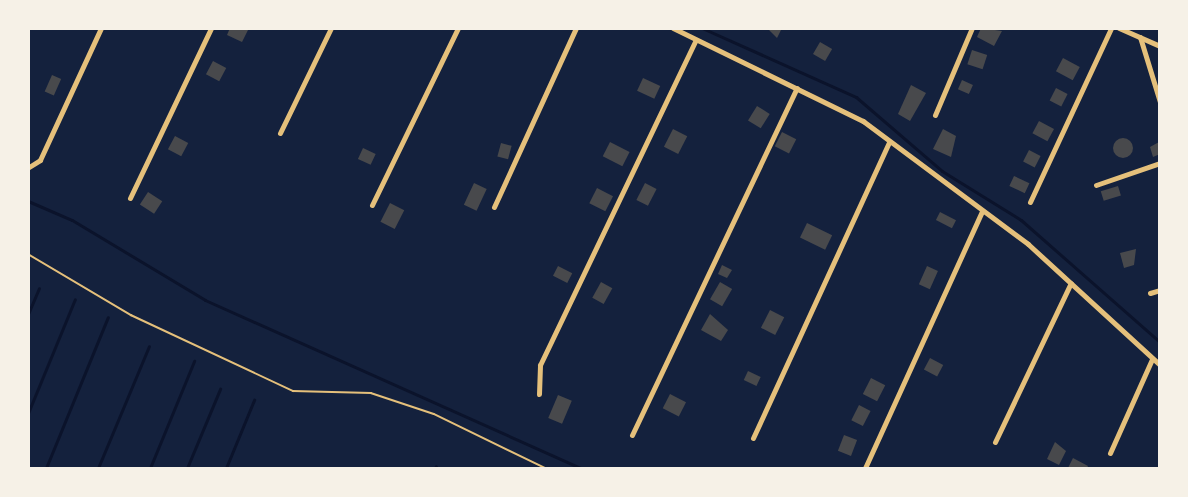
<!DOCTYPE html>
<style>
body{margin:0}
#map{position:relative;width:1188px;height:497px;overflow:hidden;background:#14213d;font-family:"Exo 2",sans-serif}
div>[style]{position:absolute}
.stream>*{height:3px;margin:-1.5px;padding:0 1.5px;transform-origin:1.5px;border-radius:1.5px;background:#0b132b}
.building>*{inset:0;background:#48494c;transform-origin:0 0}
.round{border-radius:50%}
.path>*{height:1.5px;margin:-0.75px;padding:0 0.75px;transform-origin:0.75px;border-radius:0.75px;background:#e5c07b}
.minor>*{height:5px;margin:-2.5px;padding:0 2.5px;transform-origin:2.5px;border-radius:2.5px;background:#e5c07b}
span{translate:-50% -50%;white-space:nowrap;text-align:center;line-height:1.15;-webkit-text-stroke:4.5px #f6f1e7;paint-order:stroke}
.frame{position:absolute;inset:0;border:30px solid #f6f1e7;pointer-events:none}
</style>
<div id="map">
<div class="stream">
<div style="left:702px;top:28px;width:169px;rotate:24.1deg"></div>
<div style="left:856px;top:97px;width:113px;rotate:40.7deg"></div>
<div style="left:942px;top:171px;width:93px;rotate:31.8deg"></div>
<div style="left:1021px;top:220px;width:185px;rotate:41.3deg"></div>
<div style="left:28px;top:201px;width:48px;rotate:23.4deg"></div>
<div style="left:72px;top:220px;width:155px;rotate:31deg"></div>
<div style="left:205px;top:300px;width:411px;rotate:24.1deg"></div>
<div style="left:28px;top:314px;width:28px;rotate:-67deg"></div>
<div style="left:28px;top:413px;width:123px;rotate:-67.6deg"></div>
<div style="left:46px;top:468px;width:163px;rotate:-67.7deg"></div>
<div style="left:98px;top:468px;width:132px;rotate:-67.3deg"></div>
<div style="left:150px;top:468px;width:116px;rotate:-67.6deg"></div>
<div style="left:187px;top:468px;width:86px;rotate:-67.3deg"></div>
<div style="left:226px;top:468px;width:74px;rotate:-67.6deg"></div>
<div style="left:435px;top:468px;width:2px;rotate:-63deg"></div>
</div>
<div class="building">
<div style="clip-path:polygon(230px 28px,249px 28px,242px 42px,227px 35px)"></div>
<div style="clip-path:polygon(767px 28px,782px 28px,777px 38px)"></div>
<div style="clip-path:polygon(981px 28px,1002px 31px,994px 46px,977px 37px)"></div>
<div style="left:820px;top:42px;width:14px;height:14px;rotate:30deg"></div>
<div style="left:972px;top:50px;width:16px;height:15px;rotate:18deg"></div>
<div style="left:1063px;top:58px;width:19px;height:15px;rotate:28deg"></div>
<div style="left:213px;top:61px;width:15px;height:15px;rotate:28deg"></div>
<div style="left:52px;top:75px;width:10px;height:18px;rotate:24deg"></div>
<div style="left:643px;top:78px;width:19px;height:14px;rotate:25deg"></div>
<div style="left:962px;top:80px;width:12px;height:10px;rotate:24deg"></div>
<div style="clip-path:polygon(911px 85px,926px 93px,910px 121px,898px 114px)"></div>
<div style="left:1056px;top:88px;width:13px;height:14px;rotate:27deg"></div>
<div style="left:757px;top:106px;width:15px;height:17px;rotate:32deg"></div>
<div style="left:1039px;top:121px;width:17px;height:14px;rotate:28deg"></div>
<div style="left:673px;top:129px;width:16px;height:20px;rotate:27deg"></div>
<div style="clip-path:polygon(943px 129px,956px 136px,951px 157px,933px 149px)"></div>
<div style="clip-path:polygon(1160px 130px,1160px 154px,1153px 157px,1150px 147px,1159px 142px)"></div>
<div style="left:782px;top:132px;width:16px;height:16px;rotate:27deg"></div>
<div style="left:175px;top:136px;width:15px;height:15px;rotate:28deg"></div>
<div class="round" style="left:1113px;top:138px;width:20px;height:20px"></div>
<div style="left:610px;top:142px;width:22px;height:16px;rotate:27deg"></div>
<div style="left:501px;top:143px;width:11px;height:14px;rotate:15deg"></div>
<div style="left:363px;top:148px;width:14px;height:12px;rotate:25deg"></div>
<div style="left:1029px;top:150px;width:13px;height:13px;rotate:27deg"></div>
<div style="left:1014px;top:176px;width:17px;height:11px;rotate:25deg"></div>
<div style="left:474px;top:183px;width:14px;height:24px;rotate:25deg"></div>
<div style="left:645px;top:183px;width:13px;height:19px;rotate:27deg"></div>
<div style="left:1118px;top:186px;width:10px;height:18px;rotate:73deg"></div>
<div style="left:597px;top:188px;width:18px;height:17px;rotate:27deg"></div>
<div style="left:148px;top:192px;width:17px;height:15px;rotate:33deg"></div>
<div style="left:390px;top:203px;width:16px;height:21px;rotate:27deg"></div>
<div style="left:940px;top:212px;width:18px;height:9px;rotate:27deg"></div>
<div style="left:807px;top:223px;width:28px;height:16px;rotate:26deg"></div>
<div style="clip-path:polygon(1136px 249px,1134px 265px,1124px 268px,1120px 253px)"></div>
<div style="clip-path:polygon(722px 265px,732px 270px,727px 278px,718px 274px)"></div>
<div style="left:558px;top:266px;width:16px;height:11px;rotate:27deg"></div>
<div style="left:927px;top:266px;width:12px;height:20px;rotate:24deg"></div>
<div style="left:601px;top:282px;width:13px;height:18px;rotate:29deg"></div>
<div style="left:720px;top:282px;width:14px;height:20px;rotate:30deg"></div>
<div style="left:770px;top:310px;width:16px;height:20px;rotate:27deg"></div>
<div style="clip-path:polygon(710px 314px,728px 330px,721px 341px,701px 330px)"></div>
<div style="left:930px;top:358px;width:15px;height:13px;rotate:28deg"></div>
<div style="left:748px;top:371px;width:14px;height:10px;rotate:25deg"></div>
<div style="left:871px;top:378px;width:16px;height:18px;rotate:27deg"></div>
<div style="left:670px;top:394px;width:18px;height:16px;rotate:27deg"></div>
<div style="left:558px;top:395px;width:15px;height:25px;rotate:23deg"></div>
<div style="left:859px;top:405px;width:13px;height:17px;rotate:27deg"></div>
<div style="left:844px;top:435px;width:14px;height:17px;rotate:21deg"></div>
<div style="clip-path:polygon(1055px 442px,1066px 451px,1059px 465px,1047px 459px)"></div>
<div style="clip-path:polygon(1073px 458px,1088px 466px,1087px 468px,1068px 468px)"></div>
</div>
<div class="path">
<div style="left:28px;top:254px;width:120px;rotate:30.6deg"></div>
<div style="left:131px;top:315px;width:179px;rotate:25.1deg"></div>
<div style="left:293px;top:391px;width:78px;rotate:1.5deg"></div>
<div style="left:371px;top:393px;width:66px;rotate:18.4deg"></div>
<div style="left:434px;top:414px;width:123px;rotate:25.9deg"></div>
</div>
<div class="minor">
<div style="left:673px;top:28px;width:212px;rotate:26.1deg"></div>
<div style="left:863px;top:121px;width:206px;rotate:36.7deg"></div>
<div style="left:1028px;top:244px;width:179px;rotate:42.5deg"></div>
<div style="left:1119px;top:28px;width:45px;rotate:23.7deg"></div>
<div style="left:1140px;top:37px;width:68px;rotate:72.9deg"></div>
<div style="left:935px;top:115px;width:95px;rotate:-67deg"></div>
<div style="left:280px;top:133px;width:117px;rotate:-64.1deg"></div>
<div style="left:29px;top:167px;width:13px;rotate:-32deg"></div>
<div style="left:40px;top:160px;width:145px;rotate:-65.2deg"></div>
<div style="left:1096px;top:185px;width:68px;rotate:-19deg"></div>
<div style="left:130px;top:198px;width:188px;rotate:-64.5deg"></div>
<div style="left:1030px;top:202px;width:192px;rotate:-65deg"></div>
<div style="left:372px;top:205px;width:197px;rotate:-64.1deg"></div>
<div style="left:494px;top:207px;width:197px;rotate:-65.4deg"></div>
<div style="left:1150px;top:293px;width:10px;rotate:-17deg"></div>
<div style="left:539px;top:394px;width:29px;rotate:-88deg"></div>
<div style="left:540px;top:365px;width:359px;rotate:-64.4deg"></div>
<div style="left:632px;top:435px;width:384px;rotate:-64.6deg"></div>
<div style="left:753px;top:438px;width:326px;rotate:-65.3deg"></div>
<div style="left:995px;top:442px;width:176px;rotate:-64.5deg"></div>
<div style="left:1110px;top:453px;width:103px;rotate:-65.9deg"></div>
<div style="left:865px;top:468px;width:282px;rotate:-65.5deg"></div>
</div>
<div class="frame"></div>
</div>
